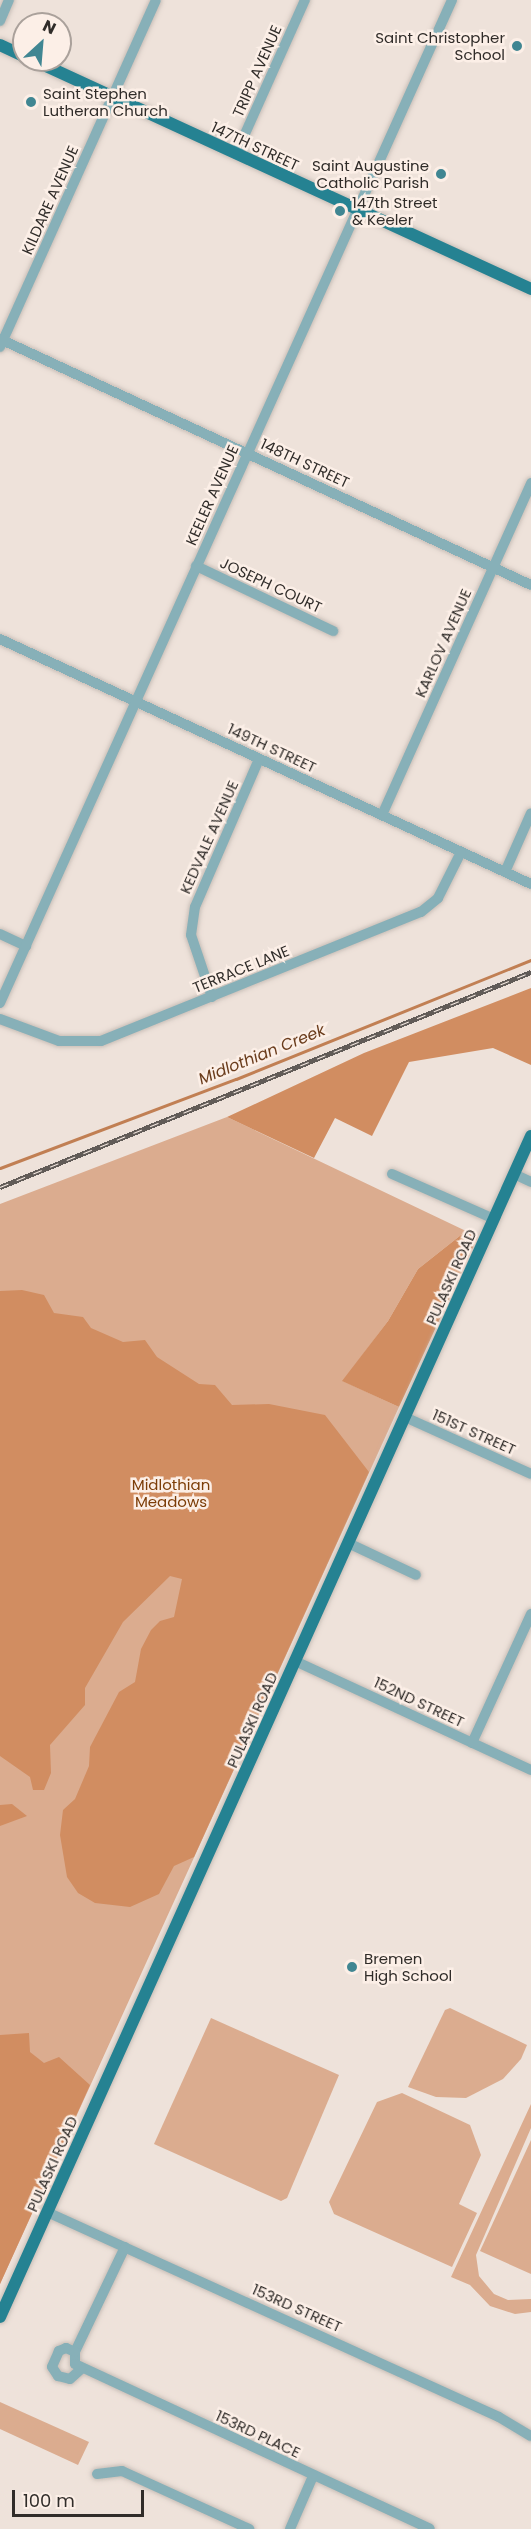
<!DOCTYPE html>
<style>
body{margin:0}
#map{position:relative;width:531px;height:2529px;overflow:hidden;background:#eee2da;font-family:Poppins,sans-serif}
div>[style]{position:absolute}
.green>*{inset:0;background:#dbac8f}
.forest>*{inset:0;background:#d18d61}
.stream>*{height:3px;margin:-1.5px;padding:0 1.5px;transform-origin:1.5px;border-radius:1.5px;background:#c17f53}
.roads{filter:drop-shadow(0 0 2px #c8beb7) drop-shadow(0 0 2px #c8beb7)}
.minor>*{height:10px;margin:-5px;padding:0 5px;transform-origin:5px;border-radius:5px;background:#87b0b8}
.major>*{height:12px;margin:-6px;padding:0 6px;transform-origin:6px;border-radius:6px;background:#258292}
.rail>*{height:5px;margin-top:-2.5px;transform-origin:0;background:repeating-linear-gradient(90deg,#fcefe7 0 9px,#615b57 0 18px);box-sizing:border-box;border-block:2px solid #615b57}
.dots>*{width:16px;height:16px;translate:-50% -50%;box-sizing:border-box;border:3px solid #fcefe7;border-radius:50%}
span{translate:-50% -50%;white-space:nowrap;text-align:center;line-height:1.15;-webkit-text-stroke:5px #fcefe7;paint-order:stroke}
.poi-label{font-size:15px;color:#302c29}
.right{translate:-100% -50%;text-align:right}
.left{translate:0 -50%;text-align:left}
.street-label{font-size:15px;color:#302c29}
.park-label{font-size:15px;color:#7c3d07}
.water-label{font-size:16px;color:#6a3c1c;font-style:italic}
.north{position:absolute;left:12px;top:12px;width:60px;height:60px;box-sizing:border-box;background:#fcefe7;border:2px solid #aaa19b;border-radius:50%;rotate:26deg;font-size:16px;font-weight:700;line-height:24px;text-align:center;color:#302c29}
.north::after{content:'';display:block;margin:auto;width:21px;height:27px;background:#408692;clip-path:polygon(50% 0,100% 100%,50% 72%,0 100%)}
.scale{position:absolute;left:12px;top:2490px;width:132px;height:27px;box-sizing:border-box;border:3px solid #302c29;border-top:0;padding-left:8px;font-size:18px;line-height:21px;white-space:nowrap;color:#302c29;-webkit-text-stroke:4px #fcefe7;paint-order:stroke}
</style>
<div id="map">
<div class="green">
<div style="clip-path:polygon(227px 1117px,466px 1231px,418px 1269px,388px 1321px,343px 1381px,399px 1407px,0 2284px,0 1204px)"></div>
<div style="clip-path:polygon(450px 2008px,527px 2045px,521px 2059px,503px 2079px,466px 2098px,436px 2097px,408px 2087px,445px 2010px)"></div>
<div style="clip-path:polygon(211px 2018px,339px 2075px,287px 2198px,281px 2201px,154px 2144px)"></div>
<div style="clip-path:polygon(402px 2093px,470px 2125px,481px 2155px,459px 2204px,477px 2213px,452px 2267px,334px 2214px,329px 2202px,377px 2102px)"></div>
<div style="clip-path:polygon(531px 2104px,531px 2128px,476px 2255px,479px 2276px,494px 2294px,508px 2300px,531px 2299px,531px 2312px,515px 2314px,490px 2306px,470px 2285px,451px 2277px)"></div>
<div style="clip-path:polygon(531px 2140px,531px 2274px,480px 2251px)"></div>
<div style="clip-path:polygon(0 2402px,89px 2442px,78px 2465px,0 2429px)"></div>
</div>
<div class="forest">
<div style="clip-path:polygon(531px 988px,531px 1065px,493px 1048px,409px 1062px,372px 1136px,335px 1118px,314px 1158px,227px 1117px,364px 1053px)"></div>
<div style="clip-path:polygon(466px 1231px,478px 1237px,399px 1407px,342px 1381px,388px 1321px,418px 1269px)"></div>
<div style="clip-path:polygon(22px 1290px,44px 1295px,54px 1313px,83px 1317px,91px 1328px,123px 1342px,145px 1340px,157px 1357px,199px 1384px,215px 1385px,232px 1405px,269px 1404px,325px 1415px,369px 1472px,194px 1857px,174px 1866px,159px 1894px,130px 1907px,95px 1903px,78px 1893px,67px 1877px,60px 1835px,63px 1810px,75px 1799px,89px 1766px,90px 1747px,119px 1692px,135px 1682px,141px 1649px,151px 1630px,160px 1621px,174px 1617px,182px 1579px,170px 1576px,123px 1622px,85px 1688px,85px 1705px,50px 1745px,51px 1773px,44px 1790px,33px 1790px,30px 1777px,0 1756px,0 1291px)"></div>
<div style="clip-path:polygon(12px 1804px,27px 1816px,0 1826px,0 1805px)"></div>
<div style="clip-path:polygon(29px 2033px,30px 2052px,44px 2063px,59px 2057px,90px 2085px,0 2284px,0 2035px)"></div>
</div>
<div class="stream">
<div style="left:0;top:1168px;width:252px;rotate:-20.7deg"></div>
<div style="left:236px;top:1079px;width:318px;rotate:-22deg"></div>
</div>
<div class="roads">
<div class="minor">
<div style="left:0;top:21px;width:23px;rotate:-67deg"></div>
<div style="left:236px;top:154px;width:169px;rotate:-65.9deg"></div>
<div style="left:0;top:339px;width:585px;rotate:24.86deg"></div>
<div style="left:0;top:347px;width:380px;rotate:-65.8deg"></div>
<div style="left:196px;top:566px;width:152px;rotate:25.4deg"></div>
<div style="left:0;top:639px;width:585px;rotate:24.77deg"></div>
<div style="left:382px;top:815px;width:364px;rotate:-65.8deg"></div>
<div style="left:505px;top:872px;width:64px;rotate:-66.2deg"></div>
<div style="left:0;top:934px;width:29px;rotate:25deg"></div>
<div style="left:212px;top:997px;width:65px;rotate:-108.7deg"></div>
<div style="left:191px;top:935px;width:28px;rotate:-82deg"></div>
<div style="left:195px;top:907px;width:161px;rotate:-66.6deg"></div>
<div style="left:0;top:1003px;width:1100px;rotate:-65.74deg"></div>
<div style="left:0;top:1019px;width:63px;rotate:20.4deg"></div>
<div style="left:59px;top:1041px;width:42px"></div>
<div style="left:101px;top:1041px;width:345px;rotate:-22deg"></div>
<div style="left:421px;top:912px;width:22px;rotate:-39deg"></div>
<div style="left:438px;top:898px;width:51px;rotate:-63.4deg"></div>
<div style="left:392px;top:1174px;width:111px;rotate:23.8deg"></div>
<div style="left:514px;top:1174px;width:19px;rotate:25deg"></div>
<div style="left:405px;top:1417px;width:138px;rotate:24.3deg"></div>
<div style="left:348px;top:1543px;width:75px;rotate:25.2deg"></div>
<div style="left:295px;top:1661px;width:260px;rotate:24.8deg"></div>
<div style="left:472px;top:1743px;width:142px;rotate:-65.4deg"></div>
<div style="left:47px;top:2212px;width:496px;rotate:24.4deg"></div>
<div style="left:499px;top:2417px;width:37px;rotate:31deg"></div>
<div style="left:125px;top:2247px;width:116px;rotate:115.5deg"></div>
<div style="left:75px;top:2352px;width:12px;rotate:90deg"></div>
<div style="left:75px;top:2364px;width:391px;rotate:24.9deg"></div>
<div style="left:75px;top:2352px;width:10px;rotate:-156deg"></div>
<div style="left:66px;top:2348px;width:8px;rotate:157deg"></div>
<div style="left:59px;top:2351px;width:17px;rotate:114deg"></div>
<div style="left:52px;top:2367px;width:11px;rotate:56deg"></div>
<div style="left:58px;top:2376px;width:12px;rotate:14deg"></div>
<div style="left:70px;top:2379px;width:15px;rotate:-42deg"></div>
<div style="left:97px;top:2474px;width:25px;rotate:-7deg"></div>
<div style="left:122px;top:2471px;width:140px;rotate:24.5deg"></div>
<div style="left:290px;top:2529px;width:58px;rotate:-66.5deg"></div>
</div>
<div class="major">
<div style="left:0;top:45px;width:26px;rotate:25deg"></div>
<div style="left:33px;top:60px;width:548px;rotate:24.69deg"></div>
<div style="left:0;top:2317px;width:1295px;rotate:-65.79deg"></div>
</div>
</div>
<div class="rail">
<div style="left:0;top:1187px;width:573px;rotate:-22.04deg"></div>
</div>
<div class="dots">
<div style="left:517px;top:46px;background:#408692"></div>
<div style="left:31px;top:102px;background:#408692"></div>
<div style="left:441px;top:174px;background:#408692"></div>
<div style="left:340px;top:211px;background:#408692"></div>
<div style="left:352px;top:1967px;background:#408692"></div>
</div>
<div class="poi-label">
<span class="right" style="left:505px;top:46px">Saint Christopher<br>School</span>
<span class="left" style="left:43px;top:102px">Saint Stephen<br>Lutheran Church</span>
<span class="right" style="left:429px;top:174px">Saint Augustine<br>Catholic Parish</span>
<span class="left" style="left:352px;top:211px">147th Street<br>&amp; Keeler</span>
<span class="left" style="left:364px;top:1967px">Bremen<br>High School</span>
</div>
<div class="street-label">
<span style="left:257px;top:71px;rotate:-66deg">TRIPP AVENUE</span>
<span style="left:255px;top:146px;rotate:25deg">147TH STREET</span>
<span style="left:50px;top:200px;rotate:-66deg">KILDARE AVENUE</span>
<span style="left:305px;top:463px;rotate:25deg">148TH STREET</span>
<span style="left:212px;top:495px;rotate:-66deg">KEELER AVENUE</span>
<span style="left:271px;top:585px;rotate:25deg">JOSEPH COURT</span>
<span style="left:443px;top:643px;rotate:-66deg">KARLOV AVENUE</span>
<span style="left:272px;top:748px;rotate:25deg">149TH STREET</span>
<span style="left:209px;top:837px;rotate:-66deg">KEDVALE AVENUE</span>
<span style="left:241px;top:969px;rotate:-22deg">TERRACE LANE</span>
<span style="left:451px;top:1277px;rotate:-66deg">PULASKI ROAD</span>
<span style="left:474px;top:1432px;rotate:24deg">151ST STREET</span>
<span style="left:419px;top:1702px;rotate:25deg">152ND STREET</span>
<span style="left:252px;top:1720px;rotate:-66deg">PULASKI ROAD</span>
<span style="left:52px;top:2164px;rotate:-66deg">PULASKI ROAD</span>
<span style="left:297px;top:2308px;rotate:24deg">153RD STREET</span>
<span style="left:258px;top:2434px;rotate:25deg">153RD PLACE</span>
</div>
<div class="park-label">
<span style="left:171px;top:1493px">Midlothian<br>Meadows</span>
</div>
<div class="water-label">
<span style="left:262px;top:1055px;rotate:-22deg">Midlothian Creek</span>
</div>
<div class="north">N</div>
<div class="scale">100 m</div>
</div>
